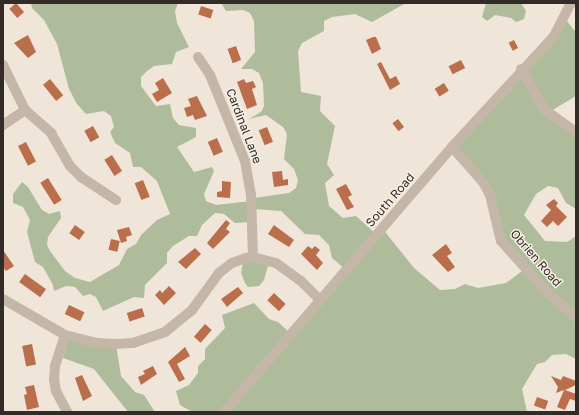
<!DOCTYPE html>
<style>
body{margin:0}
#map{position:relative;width:579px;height:415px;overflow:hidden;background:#efe6d9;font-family:"Golos Text",sans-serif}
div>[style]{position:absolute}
.green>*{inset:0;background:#afbc9b}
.building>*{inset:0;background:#bb6e4b;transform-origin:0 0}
.minor>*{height:10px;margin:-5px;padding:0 5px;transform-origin:5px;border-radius:5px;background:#c5b7a7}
span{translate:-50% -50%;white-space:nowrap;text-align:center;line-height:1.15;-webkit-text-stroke:3px #f7f0e5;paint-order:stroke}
.street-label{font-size:12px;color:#322b27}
.frame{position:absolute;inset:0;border:4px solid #322b27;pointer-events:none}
</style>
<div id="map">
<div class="green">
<div style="clip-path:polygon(31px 3px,178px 3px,175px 11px,177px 23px,189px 47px,176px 52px,172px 64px,154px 66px,147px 71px,141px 77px,141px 86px,156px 106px,170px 104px,173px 118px,179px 125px,196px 128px,196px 137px,177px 147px,194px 172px,212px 167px,214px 171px,204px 194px,206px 201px,216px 205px,251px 201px,254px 198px,289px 193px,296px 188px,298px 180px,294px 169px,284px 159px,287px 134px,283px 127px,266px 115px,249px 119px,261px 112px,264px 106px,263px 83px,259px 73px,252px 69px,241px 69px,255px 52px,254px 21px,250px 13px,243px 10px,226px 11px,221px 3px,406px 3px,372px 22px,355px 14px,332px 17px,324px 21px,324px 31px,302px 43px,298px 51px,301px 92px,321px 96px,320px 111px,335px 126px,327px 164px,334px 175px,325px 183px,329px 206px,343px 218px,356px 216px,376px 234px,382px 228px,414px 268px,440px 290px,455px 289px,465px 284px,478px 288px,506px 283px,526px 268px,500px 232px,493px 194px,451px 148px,564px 18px,576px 32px,576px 96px,546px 114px,576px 134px,576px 209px,566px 203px,558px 188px,548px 186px,536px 194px,524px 215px,545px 241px,567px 242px,576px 236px,576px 359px,566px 354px,552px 355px,545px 362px,537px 364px,522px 389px,527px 412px,192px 412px,180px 405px,176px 391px,189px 385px,198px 373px,198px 366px,205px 359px,205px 349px,225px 328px,222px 315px,254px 303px,269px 319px,278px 322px,289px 332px,345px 269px,332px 258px,329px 245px,319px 235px,305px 234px,281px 211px,254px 209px,251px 222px,235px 223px,224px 214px,215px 213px,202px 225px,197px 236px,189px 236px,173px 246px,167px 253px,167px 263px,145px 285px,144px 298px,134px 297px,103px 311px,96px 297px,90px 294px,83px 296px,75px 287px,66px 286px,54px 291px,53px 285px,43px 267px,35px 262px,27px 232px,30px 220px,23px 207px,13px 203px,13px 194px,22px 182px,28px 187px,42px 210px,49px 214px,60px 211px,61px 218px,48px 237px,47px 245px,50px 251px,65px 271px,75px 278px,90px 282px,119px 265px,127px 249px,136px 244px,141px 235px,157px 220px,170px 214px,157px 181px,141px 167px,133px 167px,130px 153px,115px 143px,110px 132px,114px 127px,111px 116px,104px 111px,86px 114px,77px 104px,69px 89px,57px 44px,44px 20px,32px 8px)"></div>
<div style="clip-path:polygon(486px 3px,521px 3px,526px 11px,524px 19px,516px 22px,511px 18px,495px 15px,487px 21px,482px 17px)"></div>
<div style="clip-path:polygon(243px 262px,269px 262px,264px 280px,259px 286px,248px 287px,245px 283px,241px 273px)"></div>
<div style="clip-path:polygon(69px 337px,116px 345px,121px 376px,135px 392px,144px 395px,155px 412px,128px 412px,94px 369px,63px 358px)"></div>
</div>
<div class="building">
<div style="left:16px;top:3px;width:12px;height:9px;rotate:48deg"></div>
<div style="left:201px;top:6px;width:13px;height:9px;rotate:18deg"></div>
<div style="clip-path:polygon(28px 35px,36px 52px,28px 58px,14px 43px)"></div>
<div style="clip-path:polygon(373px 37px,376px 37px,381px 49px,372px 54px,366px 40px)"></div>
<div style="left:514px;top:40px;width:9px;height:6px;rotate:63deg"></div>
<div style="left:236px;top:46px;width:15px;height:9px;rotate:70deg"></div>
<div style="left:461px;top:60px;width:9px;height:14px;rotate:63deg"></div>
<div style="clip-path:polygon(381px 62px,390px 79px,396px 76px,400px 84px,390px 90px,377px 64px)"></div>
<div style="clip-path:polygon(163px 78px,172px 93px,157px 102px,152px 94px,159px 90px,155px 83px)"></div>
<div style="left:50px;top:79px;width:21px;height:9px;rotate:51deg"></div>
<div style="clip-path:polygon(244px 79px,246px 83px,253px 81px,256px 87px,252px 89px,257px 105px,247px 109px,237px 82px)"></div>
<div style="left:444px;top:83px;width:9px;height:11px;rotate:58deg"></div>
<div style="clip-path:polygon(197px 96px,207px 116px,195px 120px,193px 115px,187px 117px,184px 108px,191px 106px,188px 99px)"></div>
<div style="left:398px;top:119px;width:10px;height:7px;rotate:53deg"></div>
<div style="left:93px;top:126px;width:13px;height:10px;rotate:61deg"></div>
<div style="left:267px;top:127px;width:16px;height:9px;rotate:68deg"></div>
<div style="left:217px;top:138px;width:15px;height:10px;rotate:67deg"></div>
<div style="left:26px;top:142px;width:22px;height:9px;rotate:63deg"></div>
<div style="left:112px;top:155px;width:19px;height:9px;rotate:58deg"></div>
<div style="clip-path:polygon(282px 171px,283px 180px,288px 179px,288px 185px,274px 187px,272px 172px)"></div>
<div style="left:48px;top:178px;width:26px;height:9px;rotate:58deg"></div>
<div style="left:143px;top:180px;width:18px;height:9px;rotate:68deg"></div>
<div style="clip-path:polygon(222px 181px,231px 182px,230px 198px,217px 197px,217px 192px,222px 191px)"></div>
<div style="clip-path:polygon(346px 184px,352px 195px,348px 197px,354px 207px,347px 210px,336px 189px)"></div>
<div style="clip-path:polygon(554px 199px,558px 203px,556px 206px,567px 217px,558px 226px,553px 221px,547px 227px,541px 221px,551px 210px,546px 205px)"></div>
<div style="clip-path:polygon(226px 220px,230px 223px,226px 229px,230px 232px,213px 249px,207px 243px)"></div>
<div style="left:75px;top:225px;width:12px;height:10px;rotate:35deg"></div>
<div style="clip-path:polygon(274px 225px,294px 240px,289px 247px,268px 234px)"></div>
<div style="clip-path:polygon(129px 227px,132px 235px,126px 237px,127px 241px,121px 243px,117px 230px)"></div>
<div style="left:111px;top:239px;width:9px;height:11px;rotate:13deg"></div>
<div style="clip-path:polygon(446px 244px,452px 253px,447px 256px,455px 267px,448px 272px,432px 255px)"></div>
<div style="clip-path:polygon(308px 246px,312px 249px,315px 246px,320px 250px,316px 255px,323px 263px,317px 270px,301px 254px)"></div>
<div style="clip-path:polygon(195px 248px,201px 254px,186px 269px,178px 262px)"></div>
<div style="clip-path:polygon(3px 250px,14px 266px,6px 271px,3px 267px)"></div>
<div style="left:25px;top:274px;width:26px;height:10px;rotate:36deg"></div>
<div style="clip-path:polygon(169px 286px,176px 293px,164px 305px,155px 295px,160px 290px,162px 293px)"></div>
<div style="clip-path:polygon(238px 287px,243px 293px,227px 307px,221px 299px)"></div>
<div style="left:274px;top:293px;width:16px;height:10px;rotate:43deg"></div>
<div style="left:69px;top:305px;width:17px;height:10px;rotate:25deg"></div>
<div style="left:142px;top:308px;width:9px;height:16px;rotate:72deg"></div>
<div style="left:205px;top:324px;width:9px;height:17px;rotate:41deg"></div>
<div style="left:32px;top:344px;width:21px;height:10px;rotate:79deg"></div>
<div style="clip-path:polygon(185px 347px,190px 356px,177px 364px,185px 379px,179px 382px,168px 362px)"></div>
<div style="clip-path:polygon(153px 366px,157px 374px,141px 385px,138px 377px,145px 374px,143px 371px)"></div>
<div style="clip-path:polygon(82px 375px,92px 396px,83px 401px,75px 378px)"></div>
<div style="clip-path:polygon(551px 376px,561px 380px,563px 376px,576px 381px,576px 385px,565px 390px,576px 394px,576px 401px,570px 399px,565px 410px,557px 407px,564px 390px,556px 393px,558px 387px)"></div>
<div style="clip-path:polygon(34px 385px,39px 407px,27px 410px,24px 395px,27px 394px,25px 387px)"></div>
<div style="left:537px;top:397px;width:12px;height:9px;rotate:20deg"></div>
</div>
<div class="minor">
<div style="left:198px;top:57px;width:22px;rotate:56deg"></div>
<div style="left:210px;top:75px;width:93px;rotate:67.9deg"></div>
<div style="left:245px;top:161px;width:34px;rotate:80deg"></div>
<div style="left:251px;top:194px;width:63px;rotate:88.2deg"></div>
<div style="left:3px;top:65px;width:50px;rotate:63.9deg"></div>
<div style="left:25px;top:110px;width:35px;rotate:41deg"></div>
<div style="left:51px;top:133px;width:38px;rotate:60deg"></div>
<div style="left:70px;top:166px;width:16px;rotate:45deg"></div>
<div style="left:81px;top:177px;width:42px;rotate:33.3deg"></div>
<div style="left:521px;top:69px;width:46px;rotate:60.1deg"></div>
<div style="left:544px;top:109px;width:39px;rotate:36deg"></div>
<div style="left:3px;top:125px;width:27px;rotate:-34deg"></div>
<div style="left:452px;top:147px;width:47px;rotate:48.5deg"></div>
<div style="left:483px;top:182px;width:15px;rotate:62deg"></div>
<div style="left:490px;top:195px;width:47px;rotate:76.6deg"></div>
<div style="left:501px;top:241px;width:73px;rotate:47.8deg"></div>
<div style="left:550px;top:295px;width:35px;rotate:41deg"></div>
<div style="left:3px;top:299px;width:72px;rotate:30.1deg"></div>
<div style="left:65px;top:335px;width:32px;rotate:14deg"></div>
<div style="left:96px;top:343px;width:21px;rotate:3deg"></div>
<div style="left:117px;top:344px;width:16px;rotate:-4deg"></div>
<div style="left:133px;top:343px;width:34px;rotate:-19deg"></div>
<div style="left:165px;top:332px;width:35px;rotate:-39deg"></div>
<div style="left:192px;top:310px;width:46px;rotate:-53.9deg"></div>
<div style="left:219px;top:273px;width:16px;rotate:-38deg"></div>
<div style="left:232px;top:263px;width:15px;rotate:-20deg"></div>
<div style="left:246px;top:258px;width:7px;rotate:-8deg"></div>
<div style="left:253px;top:257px;width:24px;rotate:15deg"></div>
<div style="left:276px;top:263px;width:31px;rotate:36deg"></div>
<div style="left:301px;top:281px;width:28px;rotate:45deg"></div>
<div style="left:65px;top:335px;width:33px;rotate:108deg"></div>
<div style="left:55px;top:366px;width:13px;rotate:94deg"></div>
<div style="left:54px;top:379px;width:12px;rotate:81deg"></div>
<div style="left:56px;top:391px;width:24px;rotate:62deg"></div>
<div style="left:224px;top:412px;width:350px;rotate:-49.3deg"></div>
<div style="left:452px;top:147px;width:151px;rotate:-47.4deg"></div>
<div style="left:554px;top:36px;width:37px;rotate:-63deg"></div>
</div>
<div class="street-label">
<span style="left:244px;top:126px;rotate:69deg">Cardinal Lane</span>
<span style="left:390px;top:200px;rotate:-49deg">South Road</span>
<span style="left:536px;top:258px;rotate:49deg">Obrien Road</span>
</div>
<div class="frame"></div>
</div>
